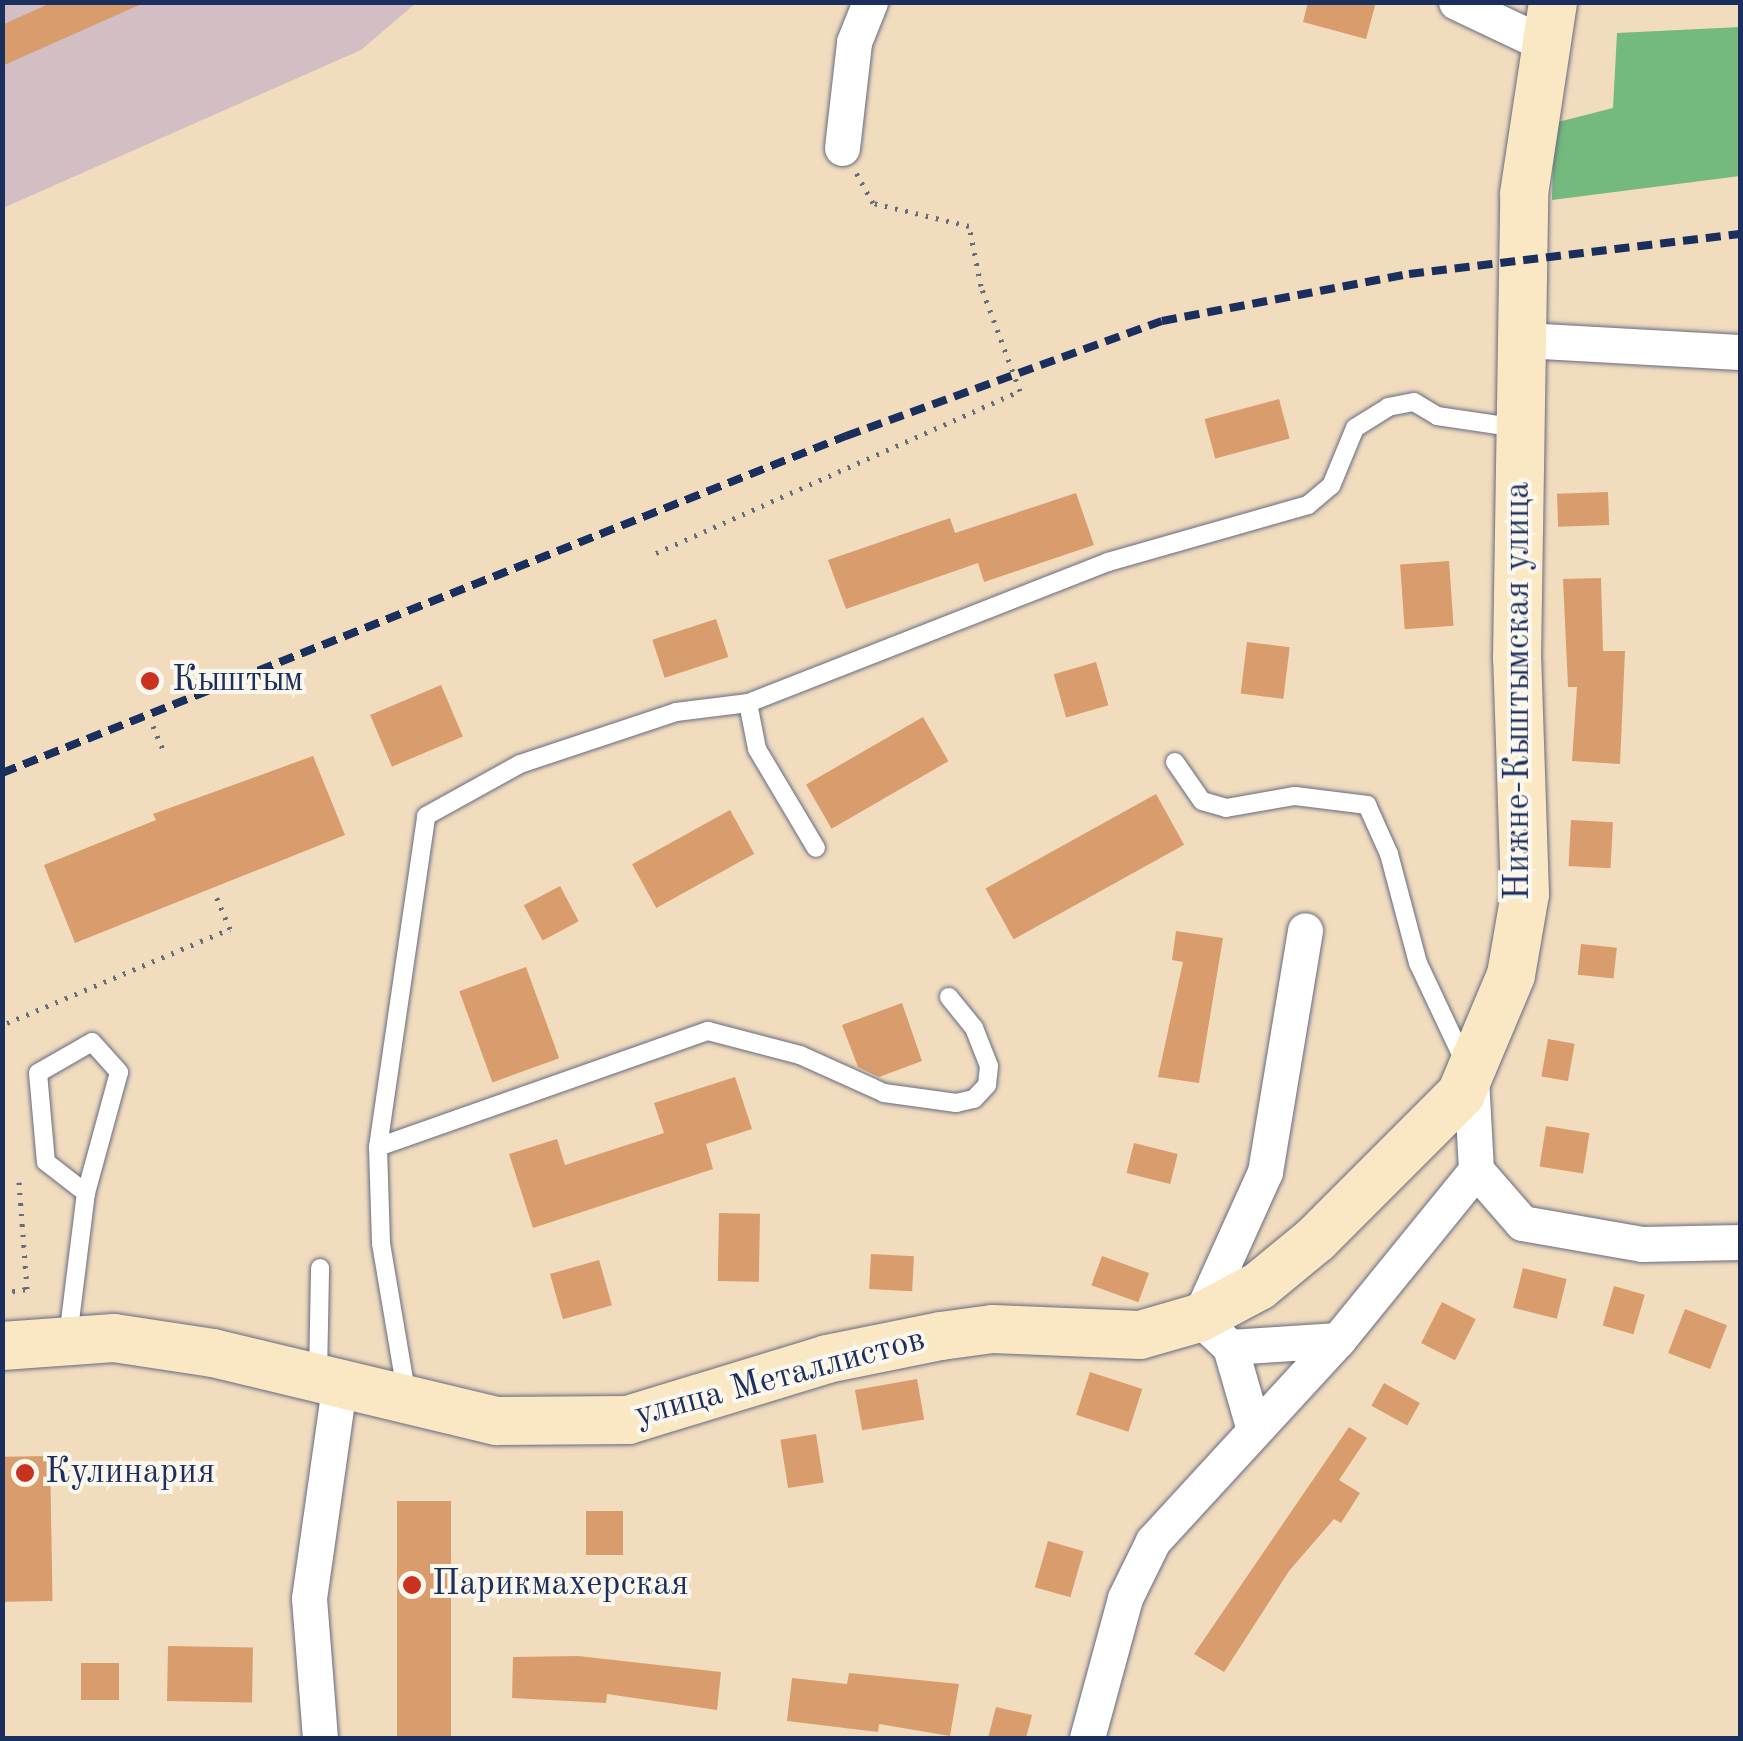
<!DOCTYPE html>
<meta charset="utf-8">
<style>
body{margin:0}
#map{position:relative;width:1743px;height:1741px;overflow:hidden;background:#f2dcbe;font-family:"Old Standard TT",serif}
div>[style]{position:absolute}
.industrial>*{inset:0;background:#d2bec3}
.forest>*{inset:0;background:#74b97d}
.building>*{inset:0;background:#d99c6c;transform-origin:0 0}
.path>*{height:5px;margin-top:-2.5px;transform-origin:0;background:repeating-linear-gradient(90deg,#666c80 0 2.5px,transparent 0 10.5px)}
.roads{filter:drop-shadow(0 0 2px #666c80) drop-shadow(0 0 2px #666c80)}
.lane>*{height:18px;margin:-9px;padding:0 9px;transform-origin:9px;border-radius:9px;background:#fff}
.street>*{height:35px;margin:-17.5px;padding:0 17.5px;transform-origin:17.5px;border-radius:17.5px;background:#fff}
.secondary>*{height:48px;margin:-24px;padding:0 24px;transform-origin:24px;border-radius:24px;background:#fae7c3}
.rail>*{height:8px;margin-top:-4px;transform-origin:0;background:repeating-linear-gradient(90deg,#1b2f5e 0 15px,transparent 0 23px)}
.dots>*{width:28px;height:28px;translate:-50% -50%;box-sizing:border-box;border:5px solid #fbf7ec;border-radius:50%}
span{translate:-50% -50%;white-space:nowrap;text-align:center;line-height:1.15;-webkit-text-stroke:8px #fbf7ec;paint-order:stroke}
.poi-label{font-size:35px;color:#1b2f5e}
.left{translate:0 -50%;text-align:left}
.street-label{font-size:35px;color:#1b2f5e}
.frame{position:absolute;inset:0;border:5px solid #1b2f5e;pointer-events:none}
</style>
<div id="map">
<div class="industrial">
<div style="clip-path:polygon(3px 3px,416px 3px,361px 50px,3px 208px)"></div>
</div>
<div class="forest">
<div style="clip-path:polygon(1740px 27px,1740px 176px,1552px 200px,1554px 123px,1613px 108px,1617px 33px)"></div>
</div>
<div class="building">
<div style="clip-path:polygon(53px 2px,146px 2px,2px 66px,2px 25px)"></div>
<div style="clip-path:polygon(1308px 2px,1376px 2px,1366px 39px,1303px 22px)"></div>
<div style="left:1279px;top:399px;width:41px;height:77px;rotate:75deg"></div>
<div style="left:1608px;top:492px;width:33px;height:51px;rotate:88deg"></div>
<div style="clip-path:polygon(1076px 493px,1094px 545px,984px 582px,978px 563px,846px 609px,828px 560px,950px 518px,955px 533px)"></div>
<div style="left:1449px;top:561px;width:65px;height:49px;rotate:86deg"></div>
<div style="clip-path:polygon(1601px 578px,1603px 651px,1625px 651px,1620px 764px,1572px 761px,1577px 687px,1568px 687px,1563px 579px)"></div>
<div style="left:716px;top:619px;width:40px;height:67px;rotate:72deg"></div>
<div style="left:1247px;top:642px;width:43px;height:52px;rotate:7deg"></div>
<div style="left:1096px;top:662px;width:45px;height:44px;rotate:74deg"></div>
<div style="left:441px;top:685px;width:56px;height:77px;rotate:67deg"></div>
<div style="left:923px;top:717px;width:51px;height:135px;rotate:60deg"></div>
<div style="clip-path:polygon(313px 756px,345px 835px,75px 943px,44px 865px,156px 820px,153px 814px)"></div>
<div style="left:1156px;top:794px;width:58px;height:195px;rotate:61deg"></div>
<div style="left:730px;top:810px;width:50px;height:112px;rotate:61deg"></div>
<div style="left:1571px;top:820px;width:42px;height:46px;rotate:3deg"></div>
<div style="left:560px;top:886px;width:40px;height:41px;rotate:62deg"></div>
<div style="clip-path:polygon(1176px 931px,1223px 938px,1199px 1083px,1158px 1077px,1183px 962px,1172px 960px)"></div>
<div style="left:1581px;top:944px;width:36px;height:31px;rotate:6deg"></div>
<div style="left:526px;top:967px;width:97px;height:71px;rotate:70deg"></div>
<div style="clip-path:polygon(902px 1003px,922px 1061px,879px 1077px,858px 1067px,842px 1025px)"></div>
<div style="left:1548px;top:1039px;width:27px;height:38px;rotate:10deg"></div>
<div style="clip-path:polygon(735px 1077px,752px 1129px,706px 1144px,713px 1169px,533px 1228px,509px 1154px,557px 1139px,565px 1165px,664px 1133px,654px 1103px)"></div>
<div style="left:1546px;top:1126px;width:44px;height:41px;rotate:9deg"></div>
<div style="left:1134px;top:1143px;width:45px;height:31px;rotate:14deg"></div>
<div style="left:719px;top:1213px;width:41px;height:68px;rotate:1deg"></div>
<div style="left:871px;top:1254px;width:43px;height:35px;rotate:3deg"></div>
<div style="left:1102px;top:1256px;width:50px;height:31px;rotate:20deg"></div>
<div style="left:599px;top:1260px;width:47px;height:51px;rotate:74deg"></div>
<div style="left:1523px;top:1268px;width:45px;height:41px;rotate:14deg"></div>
<div style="left:1614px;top:1286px;width:32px;height:41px;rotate:16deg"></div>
<div style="left:1442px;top:1302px;width:38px;height:46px;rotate:27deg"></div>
<div style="left:1685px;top:1309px;width:45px;height:47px;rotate:21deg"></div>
<div style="left:1090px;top:1372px;width:55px;height:45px;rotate:18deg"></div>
<div style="left:917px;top:1379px;width:41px;height:63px;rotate:80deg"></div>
<div style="left:1384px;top:1383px;width:41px;height:26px;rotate:29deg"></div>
<div style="clip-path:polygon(1349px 1427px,1367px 1438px,1339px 1480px,1360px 1493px,1341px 1523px,1334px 1519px,1289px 1571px,1224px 1672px,1194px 1654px)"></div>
<div style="left:816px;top:1434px;width:49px;height:36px;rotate:81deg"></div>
<div style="left:50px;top:1456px;width:145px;height:48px;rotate:89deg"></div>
<div style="left:397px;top:1501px;width:54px;height:235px"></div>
<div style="left:586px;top:1511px;width:37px;height:44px"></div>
<div style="left:1048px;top:1541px;width:37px;height:48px;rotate:16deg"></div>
<div style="left:168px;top:1646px;width:85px;height:55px;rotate:1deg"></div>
<div style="clip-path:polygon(578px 1656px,721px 1672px,717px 1710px,607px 1694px,606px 1703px,512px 1698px,513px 1657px)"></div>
<div style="left:81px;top:1663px;width:38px;height:37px"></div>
<div style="clip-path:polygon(849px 1673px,959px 1684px,950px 1736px,879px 1724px,878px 1732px,787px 1721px,792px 1678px,847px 1684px)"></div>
<div style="clip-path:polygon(996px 1707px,1032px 1715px,1026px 1738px,988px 1738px)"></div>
</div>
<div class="path">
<div style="left:656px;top:553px;width:398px;rotate:-24deg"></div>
<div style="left:1020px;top:391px;width:112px;rotate:-110.4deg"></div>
<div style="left:981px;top:286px;width:61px;rotate:-101.3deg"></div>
<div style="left:969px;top:226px;width:99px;rotate:-166.5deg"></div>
<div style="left:873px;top:203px;width:35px;rotate:-119deg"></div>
<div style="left:153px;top:726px;width:25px;rotate:67deg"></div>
<div style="left:7px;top:1023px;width:242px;rotate:-22.9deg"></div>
<div style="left:230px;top:929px;width:34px;rotate:-113deg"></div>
<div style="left:2px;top:1293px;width:25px;rotate:-9deg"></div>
<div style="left:27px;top:1289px;width:107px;rotate:-94.3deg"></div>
</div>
<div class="roads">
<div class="lane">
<div style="left:748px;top:703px;width:47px;rotate:78.9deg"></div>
<div style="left:757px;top:749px;width:115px;rotate:59.2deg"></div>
<div style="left:1175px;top:762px;width:47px;rotate:55.3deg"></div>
<div style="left:1202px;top:801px;width:25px;rotate:16deg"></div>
<div style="left:1226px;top:808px;width:70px;rotate:-9.9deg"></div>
<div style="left:1295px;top:796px;width:73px;rotate:7.1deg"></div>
<div style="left:1367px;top:805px;width:54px;rotate:65.8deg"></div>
<div style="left:1389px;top:854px;width:113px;rotate:75.1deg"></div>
<div style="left:1418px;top:963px;width:113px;rotate:64.8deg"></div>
<div style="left:378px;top:1147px;width:334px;rotate:-81.7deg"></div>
<div style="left:426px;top:816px;width:107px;rotate:-29deg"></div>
<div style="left:520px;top:764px;width:164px;rotate:-18.4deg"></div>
<div style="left:676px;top:712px;width:73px;rotate:-7.1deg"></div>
<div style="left:748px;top:703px;width:387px;rotate:-21.4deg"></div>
<div style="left:1108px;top:562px;width:208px;rotate:-15.9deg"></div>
<div style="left:1308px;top:505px;width:30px;rotate:-40deg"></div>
<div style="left:1331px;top:486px;width:63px;rotate:-67.5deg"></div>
<div style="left:1355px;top:428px;width:39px;rotate:-32deg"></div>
<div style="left:1388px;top:407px;width:26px;rotate:-11deg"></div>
<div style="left:1414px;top:402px;width:27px;rotate:31deg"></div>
<div style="left:1437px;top:416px;width:82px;rotate:8.4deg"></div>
<div style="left:68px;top:1337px;width:145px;rotate:-82.9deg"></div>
<div style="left:86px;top:1193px;width:125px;rotate:-74.7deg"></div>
<div style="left:119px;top:1072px;width:40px;rotate:-132deg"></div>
<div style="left:92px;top:1042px;width:62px;rotate:150.1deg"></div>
<div style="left:38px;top:1073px;width:89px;rotate:84.9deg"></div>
<div style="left:46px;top:1162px;width:51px;rotate:37.8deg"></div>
<div style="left:318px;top:1376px;width:108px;rotate:-88.9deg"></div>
<div style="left:407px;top:1397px;width:156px;rotate:-99.6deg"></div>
<div style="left:381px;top:1243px;width:96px;rotate:-91.8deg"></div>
<div style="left:378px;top:1147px;width:350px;rotate:-19.4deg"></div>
<div style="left:708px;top:1031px;width:95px;rotate:14.6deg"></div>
<div style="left:800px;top:1055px;width:92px;rotate:24.3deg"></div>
<div style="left:884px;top:1093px;width:73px;rotate:7.9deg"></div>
<div style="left:956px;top:1103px;width:18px;rotate:-13deg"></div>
<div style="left:974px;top:1099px;width:19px;rotate:-47deg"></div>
<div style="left:987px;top:1085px;width:19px;rotate:-84deg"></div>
<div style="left:989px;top:1066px;width:41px;rotate:-111.5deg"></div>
<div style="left:974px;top:1028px;width:40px;rotate:-129deg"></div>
</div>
<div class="street">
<div style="left:1456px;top:2px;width:98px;rotate:25.3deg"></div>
<div style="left:842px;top:148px;width:107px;rotate:-83.5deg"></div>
<div style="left:854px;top:42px;width:43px;rotate:-68.2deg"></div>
<div style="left:1523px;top:340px;width:217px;rotate:3.2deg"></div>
<div style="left:1476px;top:1170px;width:70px;rotate:49deg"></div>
<div style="left:1522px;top:1223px;width:122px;rotate:9.9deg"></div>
<div style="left:1642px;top:1244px;width:98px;rotate:-1.2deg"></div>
<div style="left:1230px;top:1347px;width:108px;rotate:-3.7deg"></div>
<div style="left:1254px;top:1430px;width:86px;rotate:-106.1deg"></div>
<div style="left:1230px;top:1347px;width:42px;rotate:-136.9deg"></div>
<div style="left:1199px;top:1318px;width:160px;rotate:-65.7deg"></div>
<div style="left:1265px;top:1172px;width:245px;rotate:-80.6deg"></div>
<div style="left:320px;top:1738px;width:140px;rotate:-94.5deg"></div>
<div style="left:309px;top:1598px;width:212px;rotate:-81.9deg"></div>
<div style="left:1087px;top:1738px;width:145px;rotate:-74.8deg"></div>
<div style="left:1125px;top:1598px;width:64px;rotate:-63.8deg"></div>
<div style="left:1153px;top:1541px;width:273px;rotate:-47.4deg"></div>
<div style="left:1338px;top:1340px;width:219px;rotate:-50.9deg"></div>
<div style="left:1476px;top:1170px;width:92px;rotate:-93.1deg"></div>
</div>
<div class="secondary">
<div style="left:2px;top:1346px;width:112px;rotate:-4.1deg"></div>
<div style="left:114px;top:1338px;width:100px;rotate:8.6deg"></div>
<div style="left:213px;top:1353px;width:292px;rotate:13.5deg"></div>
<div style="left:497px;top:1421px;width:131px;rotate:-0.4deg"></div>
<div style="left:628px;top:1420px;width:208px;rotate:-17deg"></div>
<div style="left:827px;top:1359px;width:116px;rotate:-11.4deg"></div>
<div style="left:941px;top:1336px;width:52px;rotate:-7.7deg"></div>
<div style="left:993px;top:1329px;width:147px;rotate:2.3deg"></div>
<div style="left:1140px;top:1335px;width:61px;rotate:-16.1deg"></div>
<div style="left:1199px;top:1318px;width:68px;rotate:-28.1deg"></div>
<div style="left:1259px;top:1286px;width:74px;rotate:-39.5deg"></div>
<div style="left:1316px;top:1239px;width:205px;rotate:-45deg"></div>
<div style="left:1461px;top:1094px;width:129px;rotate:-67.2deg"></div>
<div style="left:1511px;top:975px;width:82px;rotate:-80.2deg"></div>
<div style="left:1525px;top:894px;width:235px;rotate:-91.9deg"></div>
<div style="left:1517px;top:659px;width:465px;rotate:-89.1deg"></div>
<div style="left:1524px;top:194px;width:194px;rotate:-81.4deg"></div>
</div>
</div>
<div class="rail">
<div style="left:2px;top:773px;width:909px;rotate:-21.77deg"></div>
<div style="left:846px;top:436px;width:336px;rotate:-20deg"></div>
<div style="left:1162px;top:321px;width:251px;rotate:-10.8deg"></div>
<div style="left:1409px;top:274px;width:333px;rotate:-6.9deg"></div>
</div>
<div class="dots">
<div style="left:150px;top:681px;background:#c8321e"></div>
<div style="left:25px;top:1473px;background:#c8321e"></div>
<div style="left:412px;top:1585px;background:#c8321e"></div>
</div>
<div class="poi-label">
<span class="left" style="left:172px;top:681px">Кыштым</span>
<span class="left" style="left:45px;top:1473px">Кулинария</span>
<span class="left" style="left:432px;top:1585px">Парикмахерская</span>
</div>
<div class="street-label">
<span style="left:1519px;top:691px;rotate:-90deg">Нижне-Кыштымская улица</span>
<span style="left:780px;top:1378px;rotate:-15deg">улица Металлистов</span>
</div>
<div class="frame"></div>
</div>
